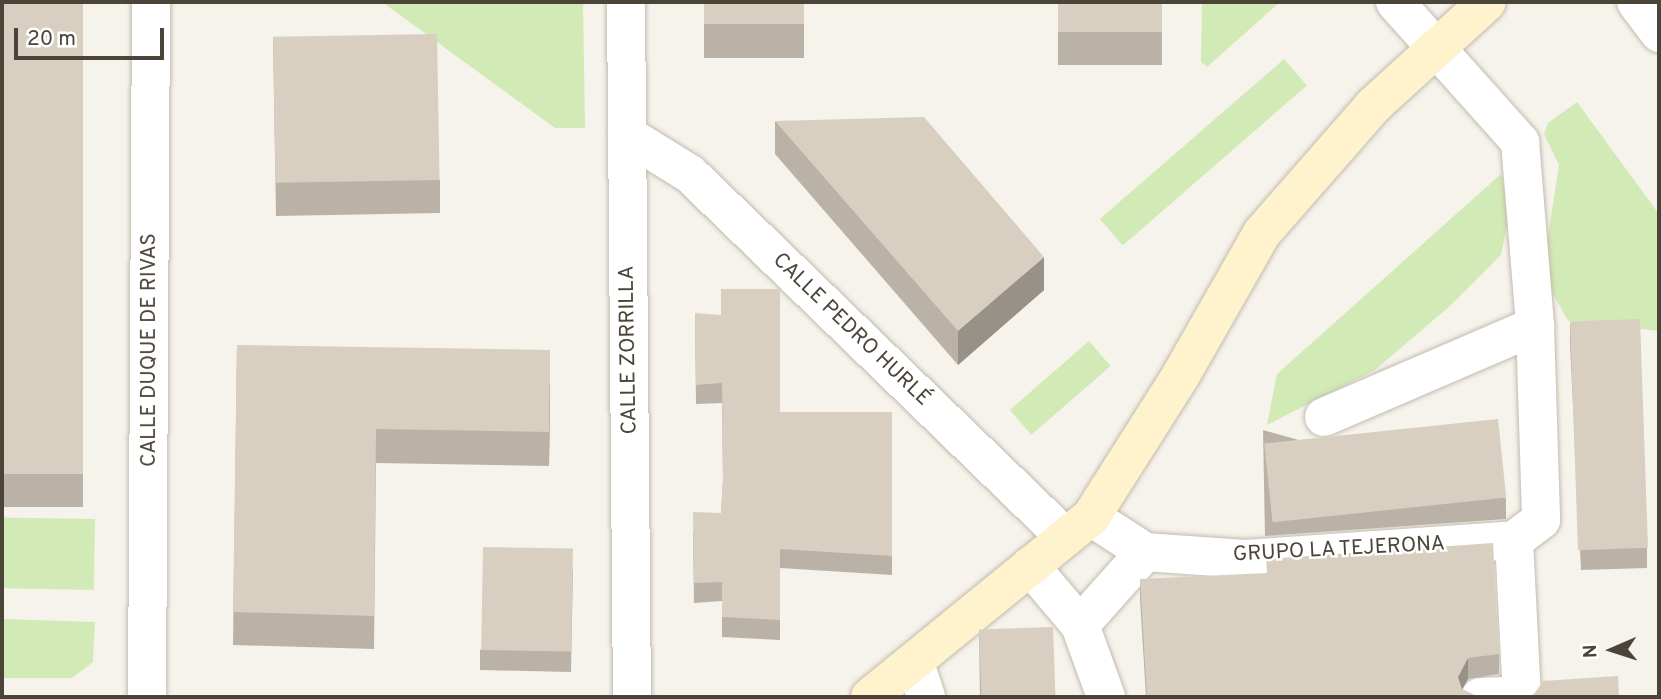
<!DOCTYPE html>
<meta charset="utf-8">
<style>
body{margin:0}
#map{position:relative;width:1661px;height:699px;overflow:hidden;background:#f6f3ec;font-family:Overpass,sans-serif}
div>[style]{position:absolute}
.green>*{inset:0;background:#d2eab5;transform-origin:0 0}
.roads{filter:drop-shadow(0 0 2px #c2bbae) drop-shadow(0 0 2px #c2bbae)}
.street>*{height:38px;margin:-19px;padding:0 19px;transform-origin:19px;border-radius:19px;background:#fff}
.secondary>*{height:38px;margin:-19px;padding:0 19px;transform-origin:19px;border-radius:19px;background:#fff3cd}
.wall>*{inset:0;background:#bab2a6;transform-origin:0 0}
.shaded-wall>*{inset:0;background:#979187}
.building>*{inset:0;background:#d8cfc1;transform-origin:0 0}
span{translate:-50% -50%;white-space:nowrap;text-align:center;line-height:1.15;-webkit-text-stroke:5px #fff;paint-order:stroke}
.street-label{font-size:21px;color:#4b4439}
.frame{position:absolute;inset:0;border:4px solid #4b4439;pointer-events:none}
.north{position:absolute;left:1577px;top:615px;width:70px;height:70px;-webkit-text-stroke:5px #fff;paint-order:stroke;rotate:267deg;font-size:19px;font-weight:700;line-height:28px;text-align:center;color:#4b4439}
.north::after{content:'';display:block;margin:auto;width:24px;height:32px;background:#4b4439;clip-path:polygon(50% 0,100% 100%,50% 72%,0 100%)}
.scale{position:absolute;left:14px;top:28px;width:150px;height:32px;box-sizing:border-box;border:4px solid #4b4439;border-top:0;padding-left:9px;font-size:21px;line-height:24px;white-space:nowrap;color:#4b4439;-webkit-text-stroke:5px #fff;paint-order:stroke}
</style>
<div id="map">
<div class="green">
<div style="clip-path:polygon(382px 2px,583px 2px,585px 128px,555px 128px)"></div>
<div style="clip-path:polygon(1202px 2px,1280px 2px,1207px 67px,1201px 62px)"></div>
<div style="left:1284px;top:59px;width:35px;height:244px;rotate:49deg"></div>
<div style="clip-path:polygon(1577px 102px,1659px 214px,1659px 331px,1568px 321px,1547px 283px,1546px 249px,1559px 165px,1544px 134px,1548px 123px)"></div>
<div style="clip-path:polygon(1501px 174px,1510px 212px,1501px 255px,1450px 306px,1375px 370px,1267px 425px,1277px 374px)"></div>
<div style="left:1089px;top:341px;width:33px;height:105px;rotate:49deg"></div>
<div style="left:95px;top:519px;width:71px;height:93px;rotate:91deg"></div>
<div style="clip-path:polygon(2px 619px,95px 622px,93px 662px,72px 678px,2px 678px)"></div>
</div>
<div class="roads">
<div class="street">
<div style="left:626px;top:2px;width:695px;rotate:89.51deg"></div>
<div style="left:1395px;top:2px;width:188px;rotate:48.2deg"></div>
<div style="left:1520px;top:142px;width:185px;rotate:85.3deg"></div>
<div style="left:1535px;top:326px;width:194px;rotate:88.2deg"></div>
<div style="left:1541px;top:520px;width:34px;rotate:143deg"></div>
<div style="left:1514px;top:540px;width:157px;rotate:87.1deg"></div>
<div style="left:1636px;top:2px;width:39px;rotate:53deg"></div>
<div style="left:627px;top:135px;width:74px;rotate:31.8deg"></div>
<div style="left:690px;top:174px;width:522px;rotate:44.07deg"></div>
<div style="left:1324px;top:417px;width:230px;rotate:-23.3deg"></div>
<div style="left:1091px;top:517px;width:64px;rotate:32.9deg"></div>
<div style="left:1145px;top:552px;width:100px;rotate:4deg"></div>
<div style="left:1245px;top:559px;width:270px;rotate:-4deg"></div>
<div style="left:1030px;top:566px;width:77px;rotate:49.7deg"></div>
<div style="left:1080px;top:625px;width:77px;rotate:70.1deg"></div>
<div style="left:1080px;top:625px;width:98px;rotate:-48.3deg"></div>
<div style="left:915px;top:663px;width:36px;rotate:72deg"></div>
<div style="left:147px;top:697px;width:695px;rotate:-89.67deg"></div>
<div style="left:1480px;top:697px;width:42px;rotate:-2.7deg"></div>
</div>
<div class="secondary">
<div style="left:870px;top:697px;width:285px;rotate:-39.2deg"></div>
<div style="left:1091px;top:517px;width:168px;rotate:-57.6deg"></div>
<div style="left:1181px;top:375px;width:163px;rotate:-60.3deg"></div>
<div style="left:1262px;top:233px;width:169px;rotate:-48.8deg"></div>
<div style="left:1373px;top:106px;width:154px;rotate:-42.4deg"></div>
</div>
</div>
<div class="wall">
<div style="left:2px;top:2px;width:81px;height:505px"></div>
<div style="left:704px;top:2px;width:100px;height:56px"></div>
<div style="left:1058px;top:2px;width:104px;height:63px"></div>
<div style="clip-path:polygon(273px 37px,440px 180px,440px 213px,276px 216px)"></div>
<div style="clip-path:polygon(775px 121px,1044px 290px,958px 365px,775px 154px)"></div>
<div style="clip-path:polygon(695px 313px,780px 412px,892px 412px,892px 575px,780px 568px,780px 640px,722px 637px,722px 601px,694px 603px,693px 531px,721px 513px,723px 481px,722px 403px,696px 404px)"></div>
<div style="clip-path:polygon(1570px 323px,1647px 548px,1647px 568px,1581px 570px,1570px 344px)"></div>
<div style="clip-path:polygon(237px 345px,550px 384px,549px 466px,376px 463px,374px 649px,233px 645px)"></div>
<div style="clip-path:polygon(1263px 430px,1506px 498px,1506px 519px,1265px 536px)"></div>
<div style="clip-path:polygon(573px 569px,571px 672px,480px 670px,480px 650px)"></div>
<div style="clip-path:polygon(1140px 579px,1499px 654px,1499px 674px,1468px 679px,1462px 689px,1478px 697px,1146px 697px,1140px 599px)"></div>
<div style="clip-path:polygon(979px 630px,1055px 697px,980px 697px)"></div>
</div>
<div class="shaded-wall">
<div style="clip-path:polygon(1044px 257px,1044px 290px,958px 365px,958px 331px)"></div>
<div style="clip-path:polygon(550px 350px,550px 384px,549px 466px,549px 432px)"></div>
<div style="clip-path:polygon(1468px 658px,1468px 679px,1458px 697px,1458px 677px)"></div>
</div>
<div class="building">
<div style="left:2px;top:2px;width:81px;height:472px"></div>
<div style="left:704px;top:2px;width:100px;height:22px"></div>
<div style="left:1058px;top:2px;width:104px;height:30px"></div>
<div style="left:437px;top:34px;width:146px;height:164px;rotate:89deg"></div>
<div style="clip-path:polygon(924px 117px,1044px 257px,958px 331px,775px 121px)"></div>
<div style="clip-path:polygon(721px 289px,780px 289px,780px 412px,892px 412px,892px 556px,780px 549px,780px 620px,722px 617px,722px 582px,694px 583px,693px 512px,721px 513px,723px 477px,722px 383px,696px 385px,695px 313px,721px 315px)"></div>
<div style="left:1640px;top:319px;width:229px;height:70px;rotate:88deg"></div>
<div style="clip-path:polygon(237px 345px,550px 350px,549px 432px,376px 429px,374px 616px,233px 612px)"></div>
<div style="left:1498px;top:419px;width:79px;height:235px;rotate:84deg"></div>
<div style="clip-path:polygon(1493px 543px,1499px 654px,1468px 658px,1458px 677px,1462px 689px,1478px 697px,1147px 697px,1140px 579px,1267px 573px,1266px 559px)"></div>
<div style="left:483px;top:547px;width:90px;height:103px;rotate:1deg"></div>
<div style="left:1053px;top:627px;width:70px;height:74px;rotate:88deg"></div>
<div style="clip-path:polygon(1618px 676px,1619px 697px,1526px 697px,1534px 694px,1543px 681px)"></div>
</div>
<div class="street-label">
<span style="left:851px;top:330px;rotate:44deg">CALLE PEDRO HURLÉ</span>
<span style="left:150px;top:350px;rotate:-90deg">CALLE DUQUE DE RIVAS</span>
<span style="left:629px;top:350px;rotate:-91deg">CALLE ZORRILLA</span>
<span style="left:1339px;top:550px;rotate:-3deg">GRUPO LA TEJERONA</span>
</div>
<div class="frame"></div>
<div class="north">N</div>
<div class="scale">20 m</div>
</div>
